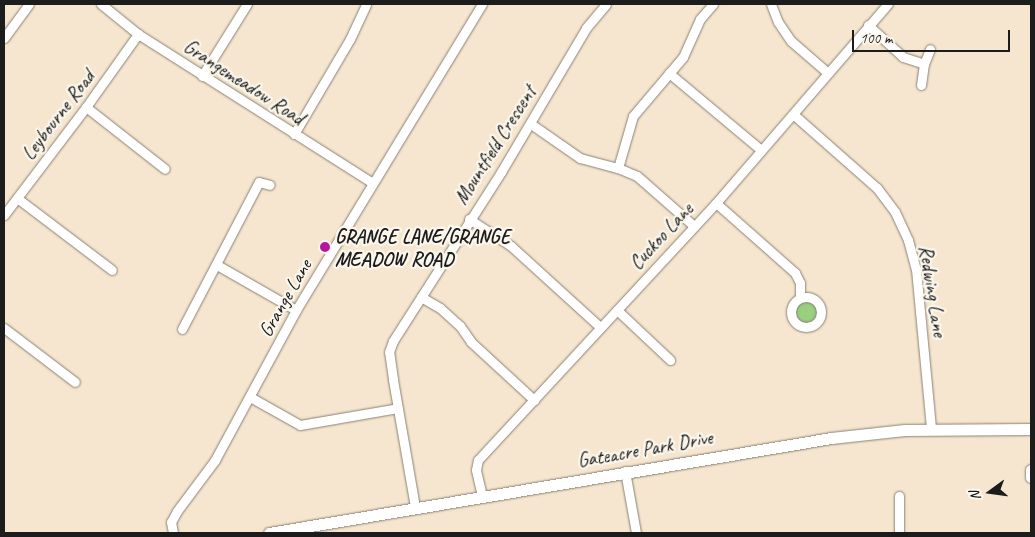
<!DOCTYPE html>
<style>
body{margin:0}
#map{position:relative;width:1035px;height:537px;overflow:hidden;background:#f6e6cf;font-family:Caveat,sans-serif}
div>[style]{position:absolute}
.green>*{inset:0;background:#9acf80}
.round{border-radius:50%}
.roads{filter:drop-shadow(0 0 1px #898176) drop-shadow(0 0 1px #898176)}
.minor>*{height:9px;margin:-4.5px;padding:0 4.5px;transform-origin:4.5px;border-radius:4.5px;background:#fff}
.minor>.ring{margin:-4.5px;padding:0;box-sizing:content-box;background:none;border:9px solid #fff;border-radius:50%}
.tertiary>*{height:11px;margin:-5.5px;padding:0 5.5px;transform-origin:5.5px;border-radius:5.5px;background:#fff}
.dots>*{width:14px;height:14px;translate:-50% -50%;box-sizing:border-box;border:2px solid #fbf7ec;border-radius:50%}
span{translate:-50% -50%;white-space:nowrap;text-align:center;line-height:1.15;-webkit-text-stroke:4.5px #fbf7ec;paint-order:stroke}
.street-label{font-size:20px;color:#1c1c1c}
.poi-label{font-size:20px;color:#1c1c1c;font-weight:700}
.left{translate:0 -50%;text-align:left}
.frame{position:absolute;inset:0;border:5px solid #1c1c1c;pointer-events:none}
.north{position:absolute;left:965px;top:467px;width:50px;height:50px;-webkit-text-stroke:4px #fbf7ec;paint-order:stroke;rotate:256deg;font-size:14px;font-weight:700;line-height:20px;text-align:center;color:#1c1c1c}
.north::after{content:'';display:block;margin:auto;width:18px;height:22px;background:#1c1c1c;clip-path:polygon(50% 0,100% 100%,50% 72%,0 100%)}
.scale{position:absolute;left:852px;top:30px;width:158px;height:22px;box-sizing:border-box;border:2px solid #1c1c1c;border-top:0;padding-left:6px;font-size:15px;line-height:18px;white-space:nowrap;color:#1c1c1c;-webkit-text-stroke:4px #fbf7ec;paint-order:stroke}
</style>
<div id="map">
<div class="green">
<div class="round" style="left:795px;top:301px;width:22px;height:22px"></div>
</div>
<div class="roads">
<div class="minor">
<div style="left:101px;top:4px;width:48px;rotate:39deg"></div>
<div style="left:138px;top:34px;width:278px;rotate:32.4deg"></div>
<div style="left:771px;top:4px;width:19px;rotate:69deg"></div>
<div style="left:778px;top:22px;width:23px;rotate:56deg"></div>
<div style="left:791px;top:41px;width:49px;rotate:40.9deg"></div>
<div style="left:868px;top:25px;width:47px;rotate:42.4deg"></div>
<div style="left:903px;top:57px;width:22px;rotate:18deg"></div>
<div style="left:4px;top:38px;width:42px;rotate:-53.7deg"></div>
<div style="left:669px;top:73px;width:120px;rotate:39.9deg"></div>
<div style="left:202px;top:76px;width:85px;rotate:-58deg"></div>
<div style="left:921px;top:85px;width:21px;rotate:-82deg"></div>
<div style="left:924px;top:64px;width:16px;rotate:-68deg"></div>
<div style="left:86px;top:107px;width:100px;rotate:38.1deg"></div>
<div style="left:793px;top:114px;width:112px;rotate:41.4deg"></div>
<div style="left:877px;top:188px;width:30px;rotate:53deg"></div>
<div style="left:895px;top:212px;width:31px;rotate:65deg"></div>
<div style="left:908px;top:240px;width:30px;rotate:75deg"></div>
<div style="left:916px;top:269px;width:161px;rotate:84.6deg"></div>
<div style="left:531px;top:124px;width:60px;rotate:34.8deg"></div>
<div style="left:580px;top:158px;width:39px;rotate:15deg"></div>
<div style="left:618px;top:168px;width:21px;rotate:23deg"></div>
<div style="left:637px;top:176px;width:76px;rotate:41.3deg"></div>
<div style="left:294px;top:134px;width:110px;rotate:-59.5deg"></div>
<div style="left:350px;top:39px;width:38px;rotate:-65deg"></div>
<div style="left:618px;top:168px;width:54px;rotate:-73.9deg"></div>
<div style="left:633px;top:116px;width:77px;rotate:-49.7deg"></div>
<div style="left:683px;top:57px;width:42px;rotate:-65.9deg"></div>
<div style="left:700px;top:19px;width:20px;rotate:-49deg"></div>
<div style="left:17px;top:198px;width:119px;rotate:37.2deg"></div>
<div style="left:716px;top:203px;width:106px;rotate:41.5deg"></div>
<div style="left:795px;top:273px;width:11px;rotate:63deg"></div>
<div style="left:800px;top:283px;width:11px;rotate:90deg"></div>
<div style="left:800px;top:294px;width:4px;rotate:56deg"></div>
<div style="left:4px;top:215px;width:136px;rotate:-52.8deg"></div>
<div style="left:86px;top:107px;width:90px;rotate:-54.5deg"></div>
<div style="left:469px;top:219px;width:50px;rotate:32.7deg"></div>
<div style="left:511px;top:246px;width:120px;rotate:42.3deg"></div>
<div style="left:217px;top:265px;width:91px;rotate:29.7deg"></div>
<div style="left:421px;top:297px;width:22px;rotate:30deg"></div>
<div style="left:440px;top:308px;width:27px;rotate:42deg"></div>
<div style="left:460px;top:326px;width:19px;rotate:55deg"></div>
<div style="left:471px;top:342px;width:86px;rotate:42.6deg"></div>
<div class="ring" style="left:791px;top:297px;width:21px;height:21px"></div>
<div style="left:617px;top:310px;width:73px;rotate:43.3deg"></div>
<div style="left:4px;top:328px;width:89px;rotate:37.3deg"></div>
<div style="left:182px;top:329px;width:166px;rotate:-62.4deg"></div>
<div style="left:259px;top:182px;width:11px;rotate:15deg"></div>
<div style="left:250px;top:397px;width:57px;rotate:29.2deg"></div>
<div style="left:300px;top:425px;width:99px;rotate:-9.8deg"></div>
<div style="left:625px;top:471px;width:63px;rotate:79.9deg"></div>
<div style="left:482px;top:496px;width:27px;rotate:-103deg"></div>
<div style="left:476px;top:470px;width:10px;rotate:-79deg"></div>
<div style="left:478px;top:460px;width:350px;rotate:-47.2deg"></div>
<div style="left:716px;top:203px;width:263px;rotate:-49.2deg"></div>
<div style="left:899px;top:496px;width:37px;rotate:90deg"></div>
<div style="left:415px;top:507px;width:130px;rotate:-99.8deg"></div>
<div style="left:393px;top:379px;width:27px;rotate:-98deg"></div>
<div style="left:389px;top:352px;width:12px;rotate:-70deg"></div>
<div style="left:393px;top:341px;width:201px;rotate:-57.4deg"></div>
<div style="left:501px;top:172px;width:167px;rotate:-59.4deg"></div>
<div style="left:586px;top:28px;width:31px;rotate:-50deg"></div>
<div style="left:173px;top:533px;width:11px;rotate:-100deg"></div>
<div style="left:171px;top:522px;width:13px;rotate:-61deg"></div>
<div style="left:177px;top:511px;width:64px;rotate:-53.3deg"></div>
<div style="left:215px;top:460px;width:170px;rotate:-61.6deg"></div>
<div style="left:296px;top:310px;width:358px;rotate:-58.7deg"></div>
</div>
<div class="tertiary">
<div style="left:1031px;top:470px;width:7px;rotate:90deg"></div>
<div style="left:269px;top:533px;width:570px;rotate:-9.59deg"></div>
<div style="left:831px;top:438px;width:74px;rotate:-6.2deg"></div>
<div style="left:905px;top:430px;width:126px;rotate:-0.5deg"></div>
</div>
</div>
<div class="dots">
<div style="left:325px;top:247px;background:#b5179e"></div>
</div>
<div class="street-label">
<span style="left:244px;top:82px;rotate:33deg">Grangemeadow Road</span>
<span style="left:58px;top:115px;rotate:-53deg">Leybourne Road</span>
<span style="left:495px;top:145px;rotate:-58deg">Mountfield Crescent</span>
<span style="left:661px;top:236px;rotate:-47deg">Cuckoo Lane</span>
<span style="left:933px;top:291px;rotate:81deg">Redwing Lane</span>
<span style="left:285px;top:298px;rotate:-60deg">Grange Lane</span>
<span style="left:645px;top:449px;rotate:-10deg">Gateacre Park Drive</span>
</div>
<div class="poi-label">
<span class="left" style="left:335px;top:248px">GRANGE LANE/GRANGE<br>MEADOW ROAD</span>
</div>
<div class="frame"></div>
<div class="north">N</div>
<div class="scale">100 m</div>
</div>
